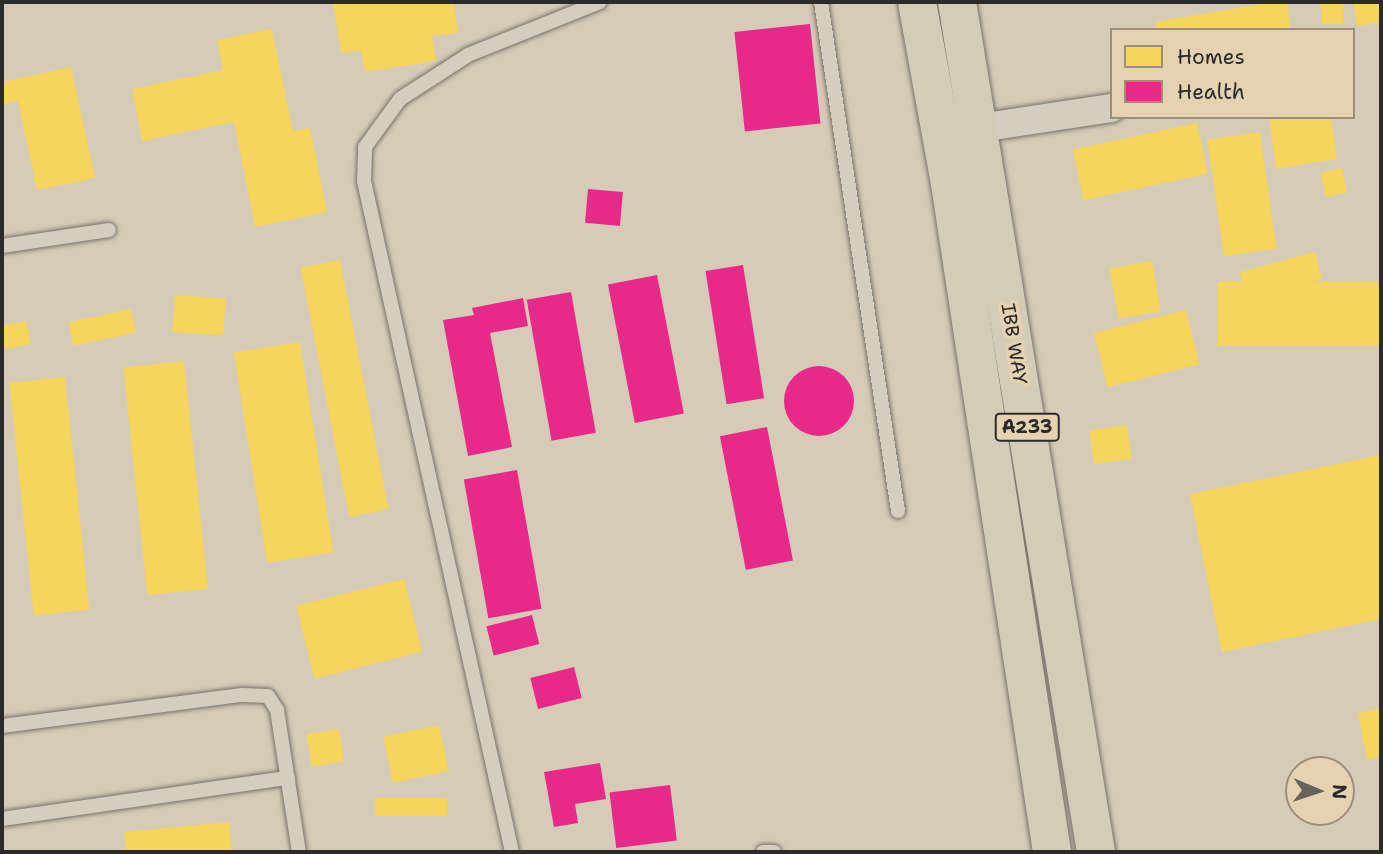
<!DOCTYPE html>
<style>
body{margin:0}
#map{position:relative;width:1383px;height:854px;overflow:hidden;background:#d6cbb7;font-family:"Shantell Sans",sans-serif}
div>[style]{position:absolute}
.homes>*{inset:0;background:#f6d55c;transform-origin:0 0}
.health>*{inset:0;background:#e7298a;transform-origin:0 0}
.round{border-radius:50%}
.roads{filter:drop-shadow(0 0 2px #78736a) drop-shadow(0 0 2px #78736a)}
.service>*{height:14px;margin:-7px;padding:0 7px;transform-origin:7px;border-radius:7px;background:#d4cdc0}
.minor>*{height:28px;margin:-14px;padding:0 14px;transform-origin:14px;border-radius:14px;background:#d4cdc0}
.trunk>*{height:38px;margin:-19px;padding:0 19px;transform-origin:19px;border-radius:19px;background:#d4ccb7}
span{translate:-50% -50%;white-space:nowrap;text-align:center;line-height:1.15;-webkit-text-stroke:7px #e5d2b0;paint-order:stroke}
.shield-label span{padding:2px 5px;background:#e5d2b0;border:2px solid;border-radius:5px;-webkit-text-stroke-width:0}
.shield-label{font-size:18px;color:#2b2b2b;font-weight:700}
.street-label{font-size:19px;color:#2b2b2b}
.frame{position:absolute;inset:0;border:4px solid #2b2b2b;pointer-events:none}
.legend{position:absolute;left:1110px;top:28px;width:245px;height:91px;box-sizing:border-box;background:#e5d2b0;border:2px solid #9b8f7b;margin:0;padding:9px 12px;list-style:none;font-size:21px;color:#2b2b2b}
.legend li{display:flex;align-items:center;gap:14px;height:35px}
.legend b{width:35px;border:2px solid #9b8f7b}
.north{position:absolute;left:1285px;top:756px;width:70px;height:70px;box-sizing:border-box;background:#e5d2b0;border:2px solid #9b8f7b;border-radius:50%;rotate:92deg;font-size:19px;font-weight:700;line-height:28px;text-align:center;color:#2b2b2b}
.north::after{content:'';display:block;margin:auto;width:24px;height:32px;background:#67635c;clip-path:polygon(50% 0,100% 100%,50% 72%,0 100%)}
</style>
<div id="map">
<div class="homes">
<div style="clip-path:polygon(333px 2px,454px 2px,458px 33px,432px 36px,436px 61px,365px 72px,361px 51px,341px 53px)"></div>
<div style="clip-path:polygon(1274px 2px,1287px 2px,1291px 30px,1157px 30px,1155px 22px)"></div>
<div style="left:1321px;top:2px;width:22px;height:22px"></div>
<div style="clip-path:polygon(1353px 2px,1379px 2px,1381px 22px,1357px 26px)"></div>
<div style="clip-path:polygon(272px 29px,293px 131px,310px 128px,327px 212px,255px 227px,234px 122px,142px 141px,132px 89px,223px 70px,217px 40px)"></div>
<div style="clip-path:polygon(71px 67px,95px 178px,37px 190px,18px 101px,2px 105px,2px 82px)"></div>
<div style="clip-path:polygon(1269px 117px,1331px 117px,1337px 159px,1276px 169px)"></div>
<div style="left:1197px;top:123px;width:52px;height:127px;rotate:78deg"></div>
<div style="left:1260px;top:132px;width:118px;height:53px;rotate:82deg"></div>
<div style="left:1342px;top:168px;width:25px;height:22px;rotate:78deg"></div>
<div style="left:1315px;top:252px;width:28px;height:78px;rotate:75deg"></div>
<div style="left:340px;top:260px;width:254px;height:40px;rotate:79deg"></div>
<div style="left:1152px;top:261px;width:51px;height:43px;rotate:80deg"></div>
<div style="left:1381px;top:282px;width:64px;height:164px;rotate:90deg"></div>
<div style="left:175px;top:295px;width:51px;height:37px;rotate:4deg"></div>
<div style="left:131px;top:309px;width:24px;height:64px;rotate:78deg"></div>
<div style="left:1186px;top:310px;width:56px;height:95px;rotate:76deg"></div>
<div style="clip-path:polygon(26px 321px,31px 344px,2px 350px,2px 326px)"></div>
<div style="left:300px;top:342px;width:213px;height:67px;rotate:81deg"></div>
<div style="left:184px;top:361px;width:229px;height:61px;rotate:84deg"></div>
<div style="left:65px;top:377px;width:234px;height:56px;rotate:84deg"></div>
<div style="left:1127px;top:425px;width:34px;height:38px;rotate:82deg"></div>
<div style="clip-path:polygon(1381px 455px,1381px 619px,1222px 652px,1190px 494px)"></div>
<div style="left:404px;top:579px;width:75px;height:111px;rotate:76deg"></div>
<div style="clip-path:polygon(1381px 708px,1381px 757px,1367px 760px,1358px 713px)"></div>
<div style="left:439px;top:725px;width:47px;height:57px;rotate:78deg"></div>
<div style="left:339px;top:729px;width:33px;height:33px;rotate:81deg"></div>
<div style="left:375px;top:798px;width:72px;height:18px"></div>
<div style="clip-path:polygon(229px 822px,232px 852px,126px 852px,124px 832px)"></div>
</div>
<div class="health">
<div style="left:810px;top:24px;width:100px;height:76px;rotate:84deg"></div>
<div style="left:588px;top:189px;width:35px;height:34px;rotate:5deg"></div>
<div style="left:743px;top:265px;width:135px;height:38px;rotate:81deg"></div>
<div style="left:657px;top:275px;width:141px;height:50px;rotate:79deg"></div>
<div style="left:571px;top:292px;width:143px;height:45px;rotate:80deg"></div>
<div style="clip-path:polygon(523px 298px,528px 326px,490px 333px,512px 447px,468px 456px,443px 320px,474px 315px,472px 308px)"></div>
<div class="round" style="left:784px;top:366px;width:70px;height:70px"></div>
<div style="left:767px;top:427px;width:136px;height:48px;rotate:79deg"></div>
<div style="left:517px;top:470px;width:141px;height:54px;rotate:80deg"></div>
<div style="left:532px;top:615px;width:30px;height:47px;rotate:76deg"></div>
<div style="left:574px;top:667px;width:32px;height:45px;rotate:76deg"></div>
<div style="clip-path:polygon(600px 763px,606px 799px,575px 804px,578px 823px,554px 827px,544px 772px)"></div>
<div style="left:670px;top:785px;width:56px;height:61px;rotate:83deg"></div>
</div>
<div class="roads">
<div class="service">
<div style="left:821px;top:2px;width:515px;rotate:81.4deg"></div>
<div style="left:2px;top:246px;width:108px;rotate:-8.5deg"></div>
<div style="left:2px;top:726px;width:242px;rotate:-7.4deg"></div>
<div style="left:242px;top:695px;width:26px;rotate:2deg"></div>
<div style="left:268px;top:696px;width:17px;rotate:57deg"></div>
<div style="left:277px;top:710px;width:144px;rotate:81.2deg"></div>
<div style="left:2px;top:819px;width:289px;rotate:-8.2deg"></div>
<div style="left:512px;top:852px;width:687px;rotate:-102.44deg"></div>
<div style="left:364px;top:181px;width:34px;rotate:-88deg"></div>
<div style="left:365px;top:147px;width:59px;rotate:-53.9deg"></div>
<div style="left:400px;top:99px;width:81px;rotate:-32.9deg"></div>
<div style="left:468px;top:55px;width:142px;rotate:-21.9deg"></div>
<div style="left:763px;top:852px;width:11px"></div>
</div>
<div class="minor">
<div style="left:979px;top:128px;width:134px;rotate:-8.6deg"></div>
</div>
<div class="trunk">
<div style="left:917px;top:2px;width:185px;rotate:79.7deg"></div>
<div style="left:950px;top:184px;width:676px;rotate:81.32deg"></div>
<div style="left:957px;top:2px;width:861px;rotate:80.71deg"></div>
</div>
</div>
<div class="shield-label">
<span style="left:1027px;top:427px">A233</span>
</div>
<div class="street-label">
<span style="left:1014px;top:344px;rotate:81deg">IBB WAY</span>
</div>
<div class="frame"></div>
<ul class="legend">
<li><b style="height:19px;background:#f6d55c"></b>Homes</li>
<li><b style="height:19px;background:#e7298a"></b>Health</li>
</ul>
<div class="north">N</div>
</div>
